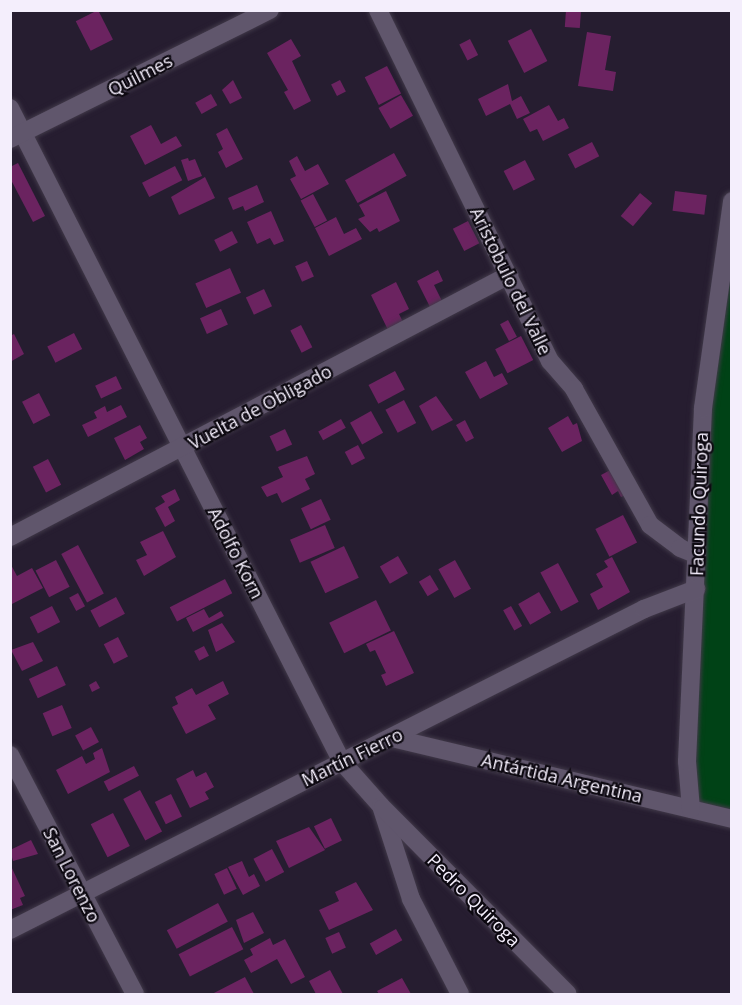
<!DOCTYPE html>
<meta charset="utf-8">
<style>
body{margin:0}
#map{position:relative;width:742px;height:1005px;overflow:hidden;background:#261d30;font-family:"Open Sans",sans-serif}
div>[style]{position:absolute}
.green>*{inset:0;background:#004216}
.building>*{inset:0;background:#6b2360;transform-origin:0 0}
.roads{filter:drop-shadow(0 0 2px #413949) drop-shadow(0 0 2px #413949)}
.minor>*{height:18px;margin:-9px;padding:0 9px;transform-origin:9px;border-radius:9px;background:#60566c}
span{translate:-50% -50%;white-space:nowrap;text-align:center;line-height:1.15;-webkit-text-stroke:4.5px #0d0911;paint-order:stroke}
.street-label{font-size:18px;color:#f4eefc}
.frame{position:absolute;inset:0;border:12px solid #f4eefc;pointer-events:none}
</style>
<div id="map">
<div class="green">
<div style="clip-path:polygon(731px 201px,731px 818px,691px 809px,698px 505px)"></div>
</div>
<div class="building">
<div style="left:98px;top:10px;width:33px;height:25px;rotate:63deg"></div>
<div style="left:566px;top:10px;width:15px;height:17px;rotate:4deg"></div>
<div style="left:531px;top:29px;width:36px;height:26px;rotate:63deg"></div>
<div style="clip-path:polygon(587px 32px,611px 36px,605px 70px,616px 72px,613px 91px,578px 86px)"></div>
<div style="clip-path:polygon(291px 39px,301px 56px,292px 61px,311px 101px,294px 110px,284px 92px,288px 90px,267px 53px)"></div>
<div style="left:470px;top:39px;width:18px;height:12px;rotate:63deg"></div>
<div style="left:387px;top:66px;width:31px;height:25px;rotate:63deg"></div>
<div style="clip-path:polygon(233px 80px,242px 98px,230px 104px,222px 90px)"></div>
<div style="left:340px;top:80px;width:13px;height:10px;rotate:63deg"></div>
<div style="clip-path:polygon(508px 84px,512px 101px,521px 96px,530px 113px,517px 119px,510px 104px,486px 116px,478px 99px)"></div>
<div style="left:211px;top:94px;width:13px;height:18px;rotate:61deg"></div>
<div style="left:401px;top:95px;width:24px;height:26px;rotate:60deg"></div>
<div style="clip-path:polygon(549px 105px,558px 121px,564px 118px,569px 128px,543px 141px,537px 129px,530px 132px,523px 119px)"></div>
<div style="clip-path:polygon(151px 125px,161px 144px,176px 136px,182px 146px,145px 165px,130px 136px)"></div>
<div style="clip-path:polygon(227px 128px,243px 159px,226px 168px,218px 152px,223px 149px,216px 134px)"></div>
<div style="left:592px;top:142px;width:16px;height:27px;rotate:63deg"></div>
<div style="left:394px;top:153px;width:26px;height:56px;rotate:61deg"></div>
<div style="clip-path:polygon(297px 156px,305px 171px,318px 164px,329px 184px,301px 199px,290px 179px,296px 176px,289px 161px)"></div>
<div style="clip-path:polygon(188px 158px,189px 161px,195px 159px,202px 176px,188px 181px,181px 160px)"></div>
<div style="left:525px;top:160px;width:22px;height:24px;rotate:63deg"></div>
<div style="clip-path:polygon(18px 163px,45px 216px,33px 222px,10px 178px,10px 167px)"></div>
<div style="left:175px;top:166px;width:16px;height:37px;rotate:63deg"></div>
<div style="clip-path:polygon(205px 177px,215px 198px,179px 215px,171px 197px)"></div>
<div style="clip-path:polygon(257px 185px,264px 202px,245px 211px,243px 206px,233px 210px,228px 198px)"></div>
<div style="clip-path:polygon(386px 191px,400px 221px,379px 232px,377px 228px,370px 232px,358px 219px,365px 216px,359px 205px)"></div>
<div style="left:675px;top:191px;width:32px;height:20px;rotate:7deg"></div>
<div style="left:640px;top:193px;width:16px;height:30px;rotate:40deg"></div>
<div style="left:313px;top:194px;width:30px;height:14px;rotate:62deg"></div>
<div style="clip-path:polygon(271px 211px,284px 241px,274px 245px,270px 238px,257px 244px,247px 222px)"></div>
<div style="clip-path:polygon(336px 217px,344px 234px,356px 228px,362px 239px,329px 256px,315px 228px)"></div>
<div style="left:468px;top:221px;width:25px;height:17px;rotate:63deg"></div>
<div style="left:232px;top:231px;width:13px;height:20px;rotate:63deg"></div>
<div style="left:307px;top:261px;width:17px;height:13px;rotate:66deg"></div>
<div style="left:230px;top:268px;width:27px;height:38px;rotate:66deg"></div>
<div style="clip-path:polygon(438px 270px,443px 281px,434px 285px,442px 301px,430px 307px,417px 281px)"></div>
<div style="clip-path:polygon(396px 282px,409px 309px,399px 314px,403px 322px,388px 330px,371px 295px)"></div>
<div style="left:264px;top:289px;width:19px;height:20px;rotate:65deg"></div>
<div style="left:221px;top:309px;width:17px;height:23px;rotate:66deg"></div>
<div style="left:508px;top:320px;width:19px;height:9px;rotate:62deg"></div>
<div style="left:301px;top:325px;width:25px;height:12px;rotate:63deg"></div>
<div style="left:74px;top:333px;width:18px;height:30px;rotate:63deg"></div>
<div style="clip-path:polygon(14px 334px,24px 354px,10px 362px,10px 336px)"></div>
<div style="left:521px;top:336px;width:27px;height:29px;rotate:63deg"></div>
<div style="clip-path:polygon(486px 361px,494px 377px,502px 373px,508px 384px,480px 399px,465px 372px)"></div>
<div style="left:395px;top:371px;width:21px;height:30px;rotate:62deg"></div>
<div style="left:116px;top:376px;width:14px;height:23px;rotate:65deg"></div>
<div style="left:39px;top:393px;width:25px;height:19px;rotate:63deg"></div>
<div style="clip-path:polygon(436px 396px,453px 420px,432px 431px,419px 406px)"></div>
<div style="left:404px;top:400px;width:26px;height:21px;rotate:62deg"></div>
<div style="clip-path:polygon(121px 405px,127px 417px,88px 437px,82px 425px,97px 418px,94px 412px,105px 406px,107px 412px)"></div>
<div style="left:371px;top:411px;width:25px;height:24px;rotate:61deg"></div>
<div style="clip-path:polygon(568px 416px,573px 425px,577px 423px,582px 441px,562px 452px,548px 428px)"></div>
<div style="left:341px;top:419px;width:10px;height:26px;rotate:61deg"></div>
<div style="clip-path:polygon(465px 420px,474px 438px,466px 442px,456px 425px)"></div>
<div style="clip-path:polygon(140px 425px,147px 438px,140px 442px,144px 449px,125px 460px,114px 438px)"></div>
<div style="left:285px;top:429px;width:17px;height:17px;rotate:65deg"></div>
<div style="left:358px;top:445px;width:15px;height:15px;rotate:62deg"></div>
<div style="clip-path:polygon(307px 456px,315px 474px,305px 479px,310px 489px,282px 503px,277px 493px,267px 497px,261px 487px,283px 477px,278px 467px)"></div>
<div style="left:48px;top:459px;width:29px;height:17px;rotate:63deg"></div>
<div style="clip-path:polygon(616px 467px,630px 493px,621px 497px,618px 491px,612px 495px,601px 475px)"></div>
<div style="clip-path:polygon(175px 489px,180px 500px,168px 507px,175px 521px,165px 527px,155px 508px,165px 502px,161px 496px)"></div>
<div style="left:321px;top:499px;width:23px;height:22px;rotate:65deg"></div>
<div style="left:623px;top:515px;width:31px;height:31px;rotate:63deg"></div>
<div style="left:325px;top:525px;width:25px;height:38px;rotate:67deg"></div>
<div style="clip-path:polygon(163px 531px,176px 557px,144px 576px,136px 560px,147px 555px,140px 542px)"></div>
<div style="left:78px;top:545px;width:55px;height:19px;rotate:62deg"></div>
<div style="left:344px;top:546px;width:35px;height:37px;rotate:65deg"></div>
<div style="left:398px;top:556px;width:20px;height:21px;rotate:60deg"></div>
<div style="clip-path:polygon(612px 557px,630px 592px,598px 610px,590px 594px,603px 587px,596px 574px,608px 567px,604px 561px)"></div>
<div style="left:56px;top:560px;width:30px;height:23px;rotate:63deg"></div>
<div style="left:455px;top:560px;width:33px;height:19px;rotate:61deg"></div>
<div style="clip-path:polygon(10px 563px,17px 576px,32px 568px,43px 588px,10px 605px)"></div>
<div style="left:558px;top:563px;width:44px;height:20px;rotate:62deg"></div>
<div style="left:430px;top:575px;width:17px;height:13px;rotate:59deg"></div>
<div style="left:225px;top:579px;width:16px;height:62px;rotate:63deg"></div>
<div style="left:539px;top:592px;width:24px;height:24px;rotate:60deg"></div>
<div style="left:78px;top:593px;width:15px;height:10px;rotate:62deg"></div>
<div style="left:116px;top:597px;width:19px;height:29px;rotate:62deg"></div>
<div style="left:376px;top:600px;width:34px;height:52px;rotate:64deg"></div>
<div style="left:52px;top:606px;width:18px;height:25px;rotate:63deg"></div>
<div style="left:511px;top:606px;width:23px;height:9px;rotate:61deg"></div>
<div style="clip-path:polygon(204px 609px,209px 618px,221px 611px,224px 616px,193px 632px,186px 618px)"></div>
<div style="clip-path:polygon(222px 623px,235px 642px,216px 652px,208px 630px)"></div>
<div style="clip-path:polygon(394px 631px,414px 673px,386px 686px,381px 675px,386px 673px,375px 650px,370px 652px,366px 644px)"></div>
<div style="left:118px;top:637px;width:22px;height:16px;rotate:63deg"></div>
<div style="clip-path:polygon(33px 642px,43px 661px,22px 671px,11px 650px)"></div>
<div style="left:204px;top:646px;width:11px;height:11px;rotate:63deg"></div>
<div style="left:57px;top:666px;width:21px;height:31px;rotate:65deg"></div>
<div style="clip-path:polygon(96px 681px,100px 688px,92px 692px,89px 685px)"></div>
<div style="clip-path:polygon(223px 681px,229px 694px,208px 705px,216px 719px,186px 734px,172px 707px,178px 704px,175px 697px,192px 688px,196px 695px)"></div>
<div style="left:62px;top:705px;width:25px;height:21px;rotate:67deg"></div>
<div style="left:91px;top:727px;width:17px;height:18px;rotate:62deg"></div>
<div style="clip-path:polygon(102px 748px,110px 772px,68px 794px,56px 770px,82px 756px,86px 764px,95px 759px,93px 753px)"></div>
<div style="left:134px;top:766px;width:11px;height:34px;rotate:63deg"></div>
<div style="clip-path:polygon(193px 770px,196px 777px,206px 772px,214px 787px,205px 792px,209px 799px,190px 808px,176px 779px)"></div>
<div style="left:140px;top:790px;width:47px;height:19px;rotate:62deg"></div>
<div style="left:171px;top:794px;width:25px;height:18px;rotate:64deg"></div>
<div style="left:113px;top:813px;width:37px;height:25px;rotate:63deg"></div>
<div style="left:331px;top:818px;width:25px;height:19px;rotate:64deg"></div>
<div style="clip-path:polygon(309px 827px,325px 850px,289px 868px,276px 841px)"></div>
<div style="clip-path:polygon(31px 840px,38px 854px,13px 861px,10px 850px)"></div>
<div style="left:272px;top:849px;width:26px;height:21px;rotate:62deg"></div>
<div style="clip-path:polygon(242px 861px,249px 877px,254px 874px,260px 886px,243px 895px,228px 867px)"></div>
<div style="clip-path:polygon(10px 864px,25px 896px,20px 898px,23px 905px,10px 910px)"></div>
<div style="left:227px;top:868px;width:23px;height:14px;rotate:65deg"></div>
<div style="clip-path:polygon(356px 882px,373px 910px,329px 930px,319px 910px,339px 901px,335px 892px)"></div>
<div style="left:218px;top:903px;width:21px;height:58px;rotate:62deg"></div>
<div style="clip-path:polygon(253px 912px,264px 933px,244px 943px,236px 920px)"></div>
<div style="left:232px;top:927px;width:25px;height:60px;rotate:63deg"></div>
<div style="left:396px;top:929px;width:13px;height:30px;rotate:61deg"></div>
<div style="left:339px;top:932px;width:17px;height:15px;rotate:66deg"></div>
<div style="clip-path:polygon(270px 938px,273px 945px,285px 939px,305px 977px,291px 984px,277px 959px,251px 973px,244px 960px,253px 955px,250px 949px)"></div>
<div style="clip-path:polygon(330px 970px,343px 994px,316px 994px,309px 981px)"></div>
<div style="clip-path:polygon(245px 977px,254px 994px,212px 994px)"></div>
<div style="clip-path:polygon(402px 978px,411px 994px,379px 994px,377px 991px)"></div>
</div>
<div class="roads">
<div class="minor">
<div style="left:378px;top:10px;width:391px;rotate:63.9deg"></div>
<div style="left:550px;top:361px;width:37px;rotate:49deg"></div>
<div style="left:574px;top:389px;width:156px;rotate:60.8deg"></div>
<div style="left:650px;top:525px;width:38px;rotate:37deg"></div>
<div style="left:680px;top:548px;width:18px;rotate:22deg"></div>
<div style="left:10px;top:108px;width:733px;rotate:63.09deg"></div>
<div style="left:342px;top:762px;width:59px;rotate:48.4deg"></div>
<div style="left:381px;top:806px;width:98px;rotate:72.1deg"></div>
<div style="left:411px;top:899px;width:107px;rotate:62.7deg"></div>
<div style="left:10px;top:139px;width:290px;rotate:-26.4deg"></div>
<div style="left:10px;top:537px;width:564px;rotate:-27.7deg"></div>
<div style="left:392px;top:738px;width:350px;rotate:13.4deg"></div>
<div style="left:10px;top:755px;width:270px;rotate:62.4deg"></div>
<div style="left:383px;top:808px;width:262px;rotate:45.2deg"></div>
<div style="left:691px;top:809px;width:48px;rotate:-94.8deg"></div>
<div style="left:687px;top:761px;width:353px;rotate:-87.4deg"></div>
<div style="left:703px;top:408px;width:209px;rotate:-82deg"></div>
<div style="left:10px;top:930px;width:711px;rotate:-26.85deg"></div>
<div style="left:644px;top:609px;width:56px;rotate:-21deg"></div>
</div>
</div>
<div class="street-label">
<span style="left:140px;top:75px;rotate:-27deg">Quilmes</span>
<span style="left:511px;top:281px;rotate:64deg">Aristobulo del Valle</span>
<span style="left:260px;top:407px;rotate:-28deg">Vuelta de Obligado</span>
<span style="left:699px;top:504px;rotate:-88deg">Facundo Quiroga</span>
<span style="left:236px;top:553px;rotate:63deg">Adolfo Korn</span>
<span style="left:352px;top:757px;rotate:-26deg">Martín Fierro</span>
<span style="left:562px;top:778px;rotate:13deg">Antártida Argentina</span>
<span style="left:72px;top:875px;rotate:63deg">San Lorenzo</span>
<span style="left:474px;top:900px;rotate:45deg">Pedro Quiroga</span>
</div>
<div class="frame"></div>
</div>
